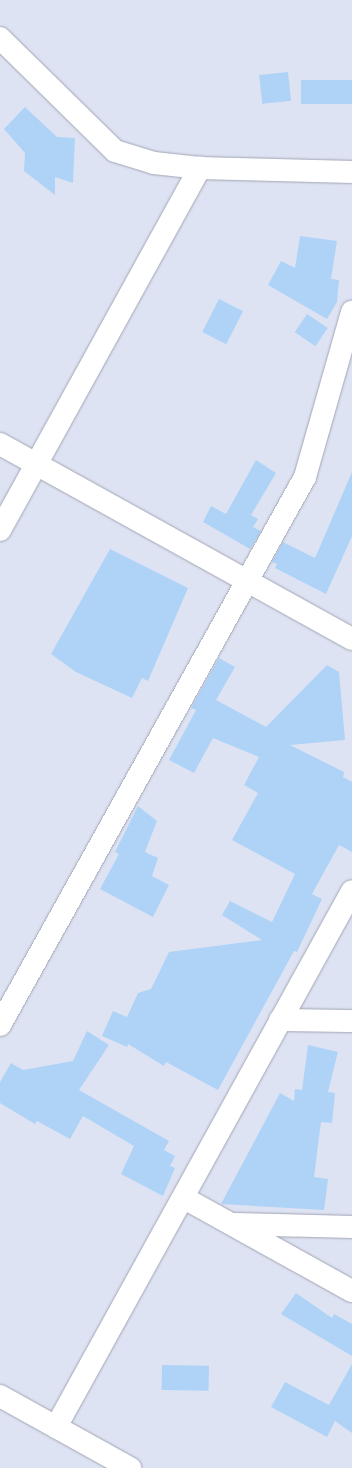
<!DOCTYPE html>
<style>
body{margin:0}
#map{position:relative;width:352px;height:1468px;overflow:hidden;background:#dee3f3;font-family:"Archivo Narrow",sans-serif}
div>[style]{position:absolute}
.building>*{inset:0;background:#aed3f7;transform-origin:0 0}
.roads{filter:drop-shadow(0 0 1px #a1a5b4) drop-shadow(0 0 1px #a1a5b4)}
.street>*{height:22px;margin:-11px;padding:0 11px;transform-origin:11px;border-radius:11px;background:#fff}
.secondary>*{height:22px;margin:-11px;padding:0 11px;transform-origin:11px;border-radius:11px;background:#fff}
span{translate:-50% -50%;white-space:nowrap;text-align:center;line-height:1.15;-webkit-text-stroke:3px #fff;paint-order:stroke}
</style>
<div id="map">
<div class="building">
<div style="left:288px;top:72px;width:29px;height:29px;rotate:84deg"></div>
<div style="left:352px;top:80px;width:24px;height:51px;rotate:90deg"></div>
<div style="clip-path:polygon(25px 107px,57px 137px,75px 138px,73px 183px,55px 177px,55px 195px,24px 171px,25px 153px,4px 129px)"></div>
<div style="clip-path:polygon(300px 236px,337px 241px,331px 279px,339px 280px,337px 302px,327px 319px,268px 285px,281px 261px,295px 268px)"></div>
<div style="left:219px;top:299px;width:27px;height:37px;rotate:27deg"></div>
<div style="left:307px;top:314px;width:25px;height:22px;rotate:34deg"></div>
<div style="clip-path:polygon(256px 460px,276px 473px,251px 515px,258px 519px,253px 527px,261px 531px,250px 549px,203px 522px,211px 506px,226px 514px)"></div>
<div style="clip-path:polygon(352px 472px,352px 536px,326px 594px,275px 568px,277px 564px,272px 562px,283px 542px,315px 558px)"></div>
<div style="clip-path:polygon(110px 549px,188px 588px,148px 681px,142px 678px,132px 698px,76px 672px,51px 654px)"></div>
<div style="clip-path:polygon(219px 658px,235px 667px,216px 700px,266px 727px,327px 665px,339px 672px,345px 740px,290px 745px,344px 772px,343px 777px,352px 782px,352px 852px,339px 845px,312px 894px,322px 899px,297px 952px,294px 951px,218px 1090px,166px 1062px,164px 1066px,128px 1044px,127px 1047px,102px 1036px,113px 1011px,127px 1017px,138px 993px,151px 989px,169px 952px,262px 940px,222px 915px,230px 901px,272px 922px,295px 874px,232px 840px,258px 793px,244px 785px,259px 757px,213px 738px,194px 773px,169px 760px,196px 710px,191px 708px)"></div>
<div style="clip-path:polygon(138px 806px,157px 821px,145px 852px,158px 858px,152px 876px,169px 885px,153px 917px,100px 889px,119px 854px,115px 852px)"></div>
<div style="clip-path:polygon(87px 1031px,109px 1045px,79px 1090px,169px 1141px,164px 1150px,175px 1156px,170px 1166px,175px 1168px,163px 1196px,121px 1174px,134px 1146px,83px 1116px,70px 1139px,37px 1121px,35px 1124px,0 1103px,0 1082px,11px 1063px,23px 1070px,73px 1061px)"></div>
<div style="clip-path:polygon(308px 1045px,338px 1052px,328px 1092px,335px 1093px,332px 1123px,321px 1122px,314px 1177px,328px 1179px,324px 1210px,221px 1204px,280px 1093px,294px 1101px,295px 1089px,302px 1090px)"></div>
<div style="clip-path:polygon(296px 1293px,332px 1318px,334px 1314px,352px 1324px,352px 1356px,281px 1314px)"></div>
<div style="clip-path:polygon(352px 1364px,352px 1433px,335px 1421px,327px 1437px,271px 1407px,285px 1382px,329px 1405px)"></div>
<div style="left:162px;top:1365px;width:47px;height:25px;rotate:1deg"></div>
</div>
<div class="roads">
<div class="street">
<div style="left:0;top:38px;width:161px;rotate:44.5deg"></div>
<div style="left:115px;top:151px;width:41px;rotate:17.1deg"></div>
<div style="left:154px;top:163px;width:46px;rotate:6.2deg"></div>
<div style="left:200px;top:168px;width:152px;rotate:1.5deg"></div>
<div style="left:0;top:444px;width:402px;rotate:29deg"></div>
<div style="left:0;top:530px;width:414px;rotate:-61.1deg"></div>
<div style="left:280px;top:1020px;width:72px;rotate:0.8deg"></div>
<div style="left:0;top:1025px;width:627px;rotate:-60.9deg"></div>
<div style="left:305px;top:477px;width:172px;rotate:-74.1deg"></div>
<div style="left:184px;top:1198px;width:192px;rotate:29deg"></div>
<div style="left:235px;top:1224px;width:117px;rotate:1.5deg"></div>
<div style="left:56px;top:1427px;width:612px;rotate:-61.09deg"></div>
</div>
<div class="secondary">
<div style="left:0;top:1396px;width:149px;rotate:29deg"></div>
</div>
</div>
</div>
